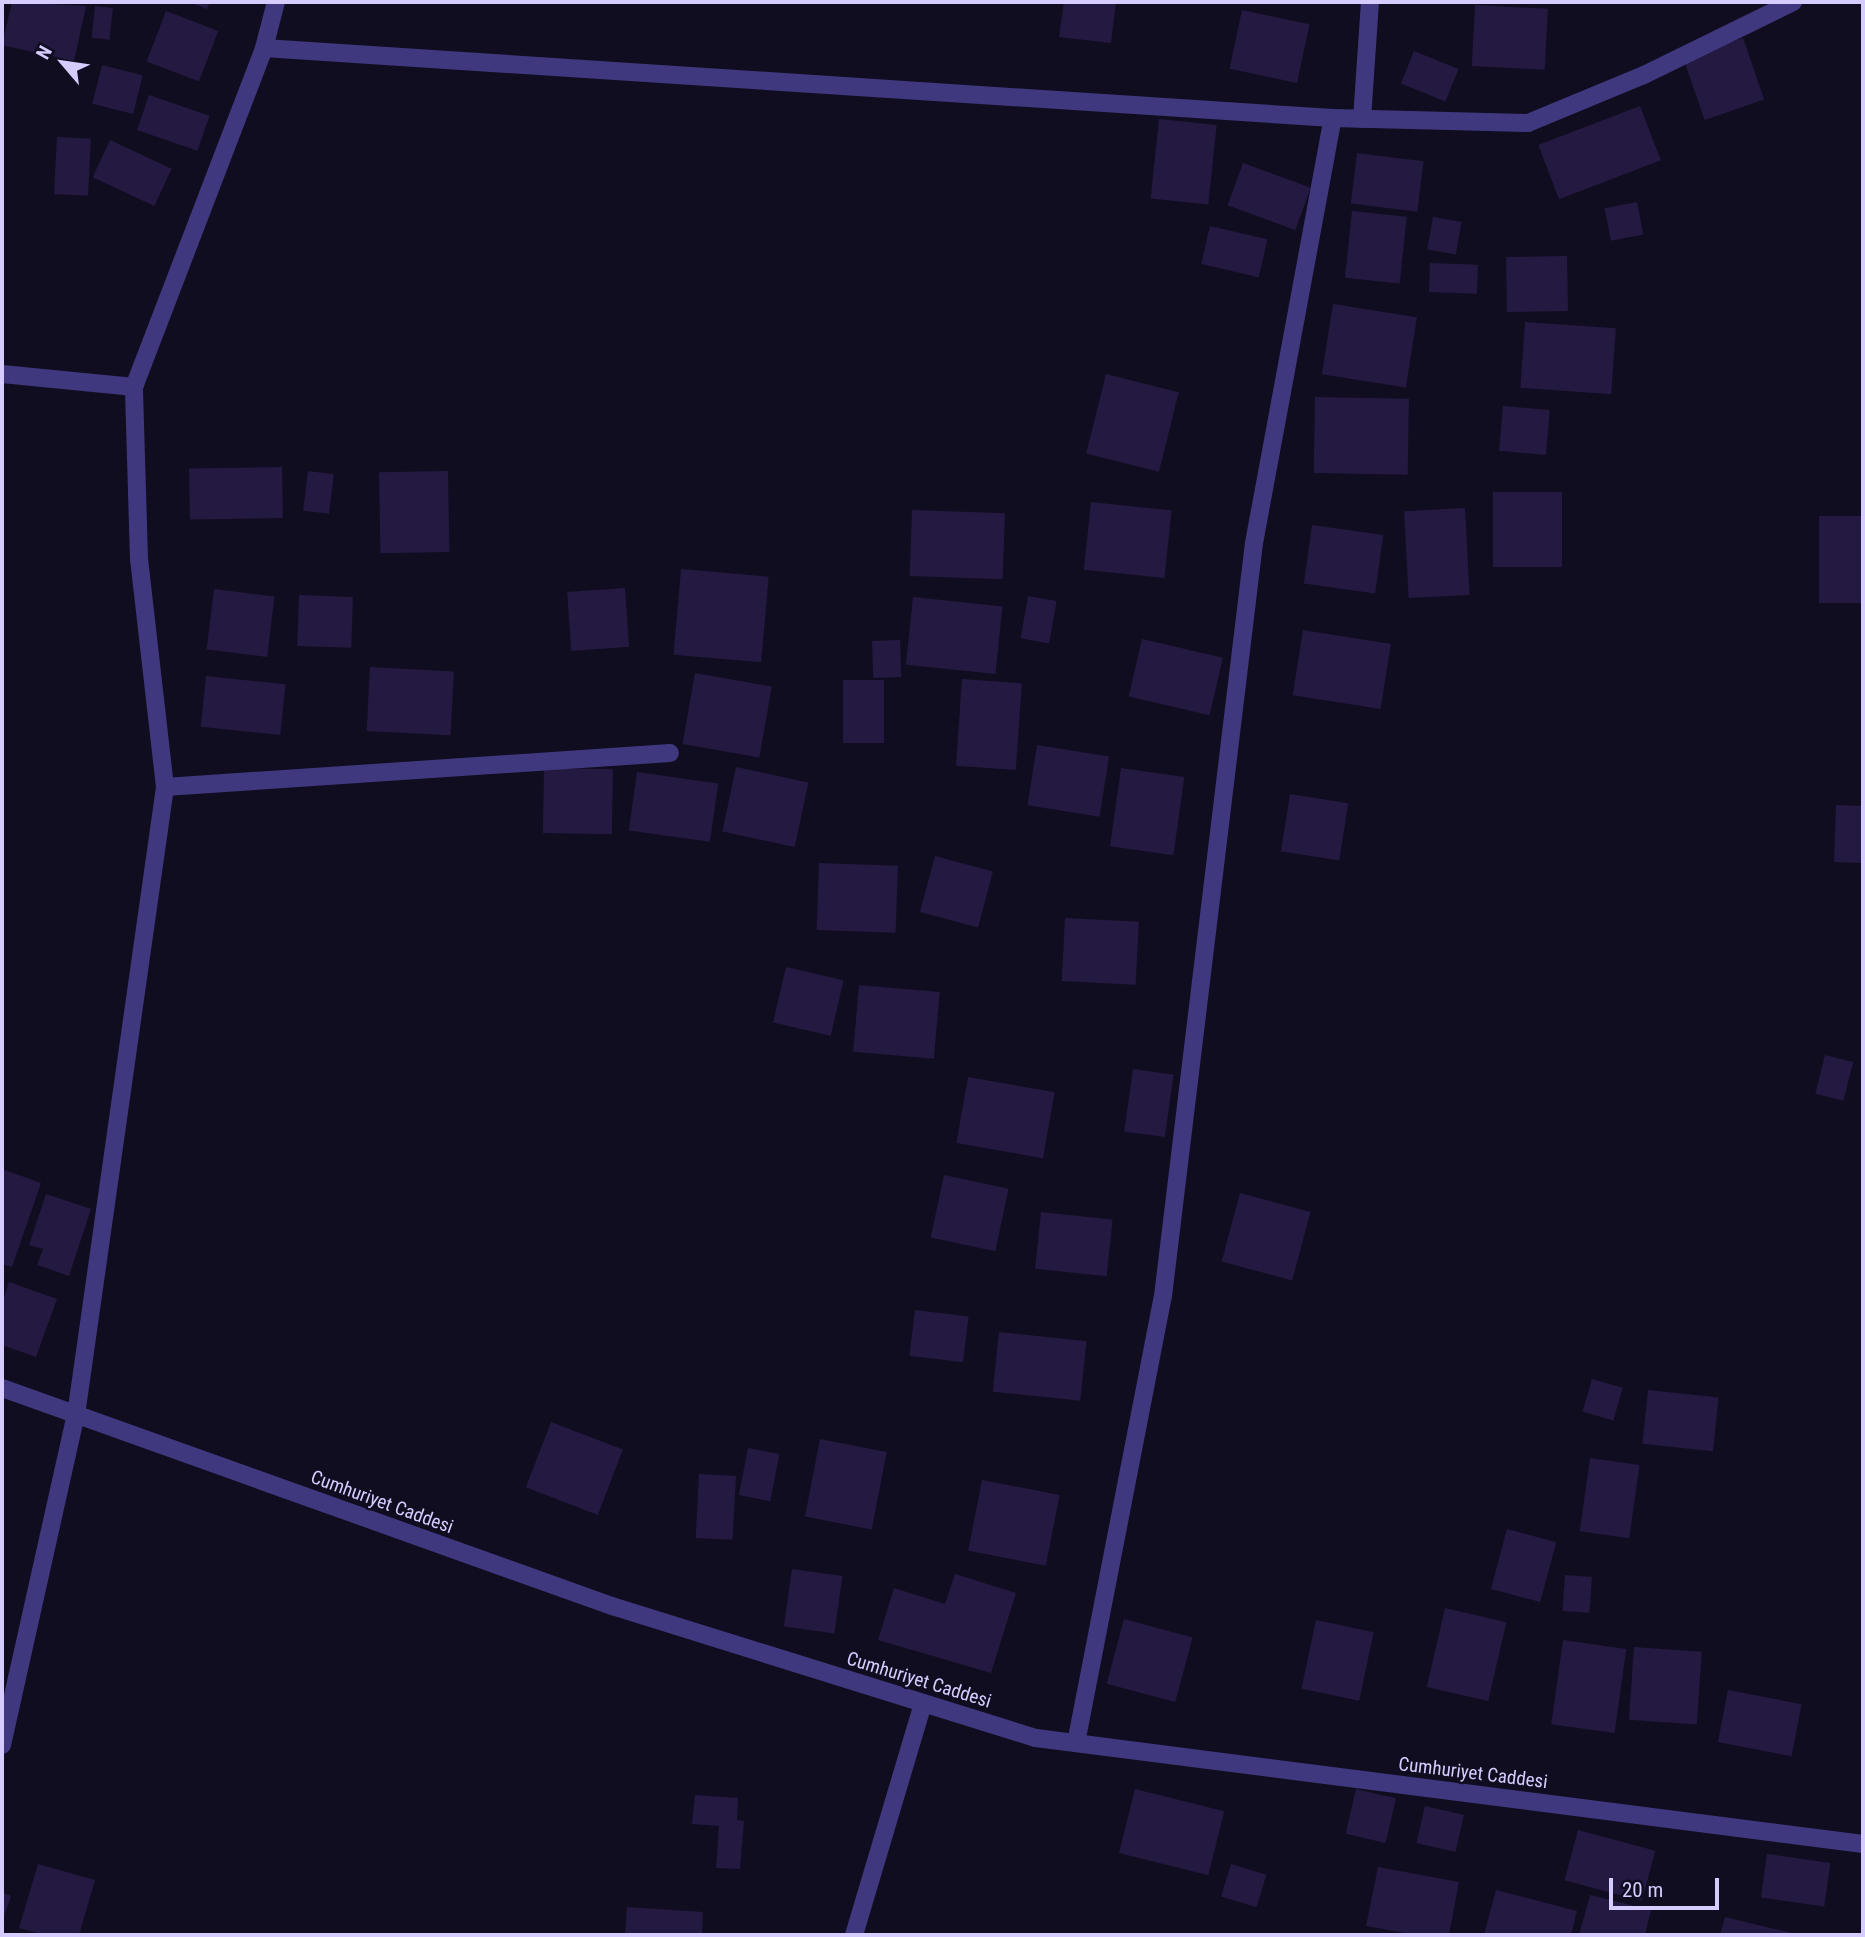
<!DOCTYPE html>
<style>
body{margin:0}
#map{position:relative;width:1865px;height:1937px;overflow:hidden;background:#110d20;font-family:"Roboto Condensed",sans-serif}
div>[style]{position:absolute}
.building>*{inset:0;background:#241941;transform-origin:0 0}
.minor>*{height:18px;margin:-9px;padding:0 9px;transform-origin:9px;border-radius:9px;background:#40387f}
span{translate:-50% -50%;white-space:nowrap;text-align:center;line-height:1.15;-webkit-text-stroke:5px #110d20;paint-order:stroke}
.street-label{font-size:19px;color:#d6ccff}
.frame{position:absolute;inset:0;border:4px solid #d6ccff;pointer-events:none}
.north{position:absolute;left:28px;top:28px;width:70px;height:70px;-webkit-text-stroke:5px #110d20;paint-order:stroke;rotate:299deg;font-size:19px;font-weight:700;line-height:28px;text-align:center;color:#d6ccff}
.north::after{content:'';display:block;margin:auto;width:24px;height:32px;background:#d6ccff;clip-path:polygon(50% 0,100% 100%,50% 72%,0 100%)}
.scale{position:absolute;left:1609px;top:1878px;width:110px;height:32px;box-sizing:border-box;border:4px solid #d6ccff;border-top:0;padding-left:9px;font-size:21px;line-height:24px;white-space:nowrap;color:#d6ccff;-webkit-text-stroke:5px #110d20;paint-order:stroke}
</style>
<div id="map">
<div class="building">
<div style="clip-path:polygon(12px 2px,86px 6px,74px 61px,2px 45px)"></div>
<div style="clip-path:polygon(189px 2px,210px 2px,207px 9px)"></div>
<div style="clip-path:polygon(1064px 2px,1116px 2px,1111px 43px,1059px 37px)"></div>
<div style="left:1475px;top:5px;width:73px;height:61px;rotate:3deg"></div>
<div style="left:95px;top:6px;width:18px;height:32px;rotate:6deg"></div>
<div style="left:1242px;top:10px;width:69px;height:60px;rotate:12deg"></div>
<div style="left:166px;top:11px;width:56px;height:54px;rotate:21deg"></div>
<div style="left:1743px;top:38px;width:65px;height:63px;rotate:71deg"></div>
<div style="left:1414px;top:51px;width:48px;height:35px;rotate:22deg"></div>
<div style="left:102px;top:65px;width:42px;height:40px;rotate:14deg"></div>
<div style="left:149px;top:95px;width:64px;height:37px;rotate:19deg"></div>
<div style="left:1640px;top:106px;width:58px;height:109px;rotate:69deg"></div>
<div style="left:1159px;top:119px;width:58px;height:80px;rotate:6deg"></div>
<div style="left:57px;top:137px;width:34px;height:57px;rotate:3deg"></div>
<div style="left:110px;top:140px;width:68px;height:41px;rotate:25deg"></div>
<div style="left:1357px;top:153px;width:67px;height:51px;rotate:7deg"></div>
<div style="left:1243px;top:163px;width:72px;height:45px;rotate:20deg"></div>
<div style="left:1637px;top:202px;width:33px;height:33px;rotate:79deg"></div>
<div style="left:1352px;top:211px;width:55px;height:67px;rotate:6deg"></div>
<div style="left:1433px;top:217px;width:29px;height:33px;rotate:10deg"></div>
<div style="left:1210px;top:226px;width:59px;height:39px;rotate:13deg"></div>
<div style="left:1567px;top:256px;width:55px;height:61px;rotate:89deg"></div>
<div style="left:1430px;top:263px;width:48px;height:29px;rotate:2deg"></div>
<div style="left:1333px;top:304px;width:85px;height:71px;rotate:9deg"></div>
<div style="left:1525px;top:322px;width:91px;height:66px;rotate:4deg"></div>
<div style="left:1106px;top:374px;width:75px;height:82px;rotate:14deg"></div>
<div style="left:1315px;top:397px;width:94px;height:76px;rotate:1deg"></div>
<div style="left:1503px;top:406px;width:47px;height:45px;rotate:5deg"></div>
<div style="left:282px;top:467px;width:51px;height:93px;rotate:89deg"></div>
<div style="left:308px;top:471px;width:26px;height:40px;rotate:7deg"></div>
<div style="left:448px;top:471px;width:81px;height:69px;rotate:89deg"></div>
<div style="left:1493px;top:492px;width:69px;height:75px"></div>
<div style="left:1091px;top:502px;width:81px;height:68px;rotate:6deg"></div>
<div style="left:1465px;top:508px;width:87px;height:61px;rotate:87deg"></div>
<div style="left:912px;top:510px;width:93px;height:66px;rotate:2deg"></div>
<div style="left:1819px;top:516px;width:44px;height:87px"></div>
<div style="left:1312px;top:525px;width:72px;height:59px;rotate:8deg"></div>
<div style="left:681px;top:569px;width:88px;height:86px;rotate:5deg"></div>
<div style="left:625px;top:588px;width:59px;height:58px;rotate:86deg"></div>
<div style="left:214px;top:589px;width:61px;height:61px;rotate:7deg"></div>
<div style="left:299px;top:595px;width:54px;height:51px;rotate:2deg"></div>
<div style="left:1028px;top:596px;width:29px;height:43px;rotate:10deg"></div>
<div style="left:913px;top:597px;width:90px;height:68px;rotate:6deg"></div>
<div style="left:1303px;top:630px;width:89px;height:66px;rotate:9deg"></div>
<div style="left:1142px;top:639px;width:83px;height:59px;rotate:13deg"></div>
<div style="left:900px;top:640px;width:37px;height:28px;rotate:88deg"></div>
<div style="left:370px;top:667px;width:84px;height:64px;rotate:3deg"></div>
<div style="left:695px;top:673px;width:78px;height:72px;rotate:10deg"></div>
<div style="left:206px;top:676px;width:80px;height:51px;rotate:6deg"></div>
<div style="left:962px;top:679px;width:60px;height:87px;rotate:4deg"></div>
<div style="left:843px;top:680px;width:41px;height:63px"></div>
<div style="left:1037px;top:745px;width:73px;height:61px;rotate:9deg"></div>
<div style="left:736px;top:767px;width:74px;height:66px;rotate:12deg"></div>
<div style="left:544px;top:768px;width:69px;height:65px;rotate:1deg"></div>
<div style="left:1121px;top:768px;width:64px;height:79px;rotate:8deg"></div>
<div style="left:637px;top:772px;width:82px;height:59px;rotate:8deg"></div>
<div style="left:1290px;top:794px;width:59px;height:58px;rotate:9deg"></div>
<div style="left:1836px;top:805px;width:27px;height:57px;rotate:2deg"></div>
<div style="left:935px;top:856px;width:60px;height:58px;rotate:15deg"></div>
<div style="left:819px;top:863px;width:79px;height:67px;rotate:2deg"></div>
<div style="left:1065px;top:918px;width:74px;height:63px;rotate:3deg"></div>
<div style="left:786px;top:967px;width:59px;height:57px;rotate:13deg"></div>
<div style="left:859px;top:985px;width:81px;height:67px;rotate:5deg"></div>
<div style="left:1825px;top:1055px;width:29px;height:40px;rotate:14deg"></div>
<div style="left:1133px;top:1069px;width:41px;height:63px;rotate:8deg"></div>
<div style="left:968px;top:1077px;width:88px;height:67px;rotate:10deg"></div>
<div style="clip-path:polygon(2px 1169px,41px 1183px,12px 1267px,2px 1264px)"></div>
<div style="left:944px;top:1175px;width:66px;height:64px;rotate:12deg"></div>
<div style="left:1240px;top:1193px;width:73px;height:71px;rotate:15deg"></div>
<div style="clip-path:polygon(46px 1194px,91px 1209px,69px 1276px,37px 1265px,43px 1249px,29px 1245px)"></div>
<div style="left:1041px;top:1212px;width:72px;height:57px;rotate:6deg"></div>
<div style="clip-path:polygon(9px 1282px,57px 1299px,36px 1357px,2px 1345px,2px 1304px)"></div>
<div style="left:915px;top:1310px;width:54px;height:46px;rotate:7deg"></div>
<div style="left:999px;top:1332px;width:88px;height:60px;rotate:6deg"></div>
<div style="left:1592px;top:1379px;width:32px;height:34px;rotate:16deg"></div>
<div style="left:1648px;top:1390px;width:71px;height:54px;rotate:6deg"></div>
<div style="left:551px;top:1422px;width:77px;height:70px;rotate:21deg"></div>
<div style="left:820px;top:1439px;width:68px;height:79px;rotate:11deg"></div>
<div style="left:748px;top:1448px;width:32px;height:48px;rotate:11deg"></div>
<div style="left:1590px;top:1458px;width:50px;height:74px;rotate:8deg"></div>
<div style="left:699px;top:1474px;width:37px;height:64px;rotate:3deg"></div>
<div style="left:982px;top:1480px;width:79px;height:72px;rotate:11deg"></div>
<div style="left:1507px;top:1529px;width:51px;height:62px;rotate:15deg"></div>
<div style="left:792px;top:1569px;width:51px;height:58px;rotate:8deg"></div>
<div style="clip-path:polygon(955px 1574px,1016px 1593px,991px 1673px,878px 1640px,894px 1588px,945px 1604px)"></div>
<div style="left:1565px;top:1575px;width:27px;height:36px;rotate:4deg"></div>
<div style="left:1445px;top:1608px;width:63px;height:81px;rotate:13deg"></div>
<div style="left:1124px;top:1619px;width:71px;height:67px;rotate:15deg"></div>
<div style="left:1316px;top:1620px;width:59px;height:70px;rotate:12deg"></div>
<div style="left:1563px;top:1640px;width:64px;height:85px;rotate:8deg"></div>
<div style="left:1634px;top:1647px;width:68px;height:73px;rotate:4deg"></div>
<div style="left:1728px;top:1690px;width:75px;height:53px;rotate:11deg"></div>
<div style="left:1135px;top:1789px;width:92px;height:66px;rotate:14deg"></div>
<div style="left:1356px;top:1789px;width:41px;height:46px;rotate:13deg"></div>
<div style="clip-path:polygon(695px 1795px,738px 1798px,737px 1820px,744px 1821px,740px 1869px,716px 1868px,719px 1826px,692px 1824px)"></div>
<div style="left:1425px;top:1806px;width:40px;height:38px;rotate:13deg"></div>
<div style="left:1578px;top:1830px;width:80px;height:52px;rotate:15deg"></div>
<div style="left:1767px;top:1854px;width:64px;height:44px;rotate:8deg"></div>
<div style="clip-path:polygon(38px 1864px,95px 1880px,79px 1935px,45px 1935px,19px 1928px)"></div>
<div style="left:1231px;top:1864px;width:37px;height:34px;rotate:17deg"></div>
<div style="clip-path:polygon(1378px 1867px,1459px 1882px,1449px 1935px,1416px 1935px,1366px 1926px)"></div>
<div style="clip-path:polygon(1496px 1890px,1577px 1911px,1571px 1935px,1484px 1935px)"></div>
<div style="clip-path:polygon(2px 1892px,11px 1896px,2px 1922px)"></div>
<div style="clip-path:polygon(1590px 1895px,1651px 1910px,1645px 1935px,1579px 1935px)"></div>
<div style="clip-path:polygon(627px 1907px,703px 1912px,702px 1935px,625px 1935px)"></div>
<div style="clip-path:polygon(1725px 1917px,1792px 1933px,1792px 1935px,1720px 1935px)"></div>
</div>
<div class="minor">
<div style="left:264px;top:48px;width:1071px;rotate:3.75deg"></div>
<div style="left:1333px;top:118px;width:195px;rotate:1.5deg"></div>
<div style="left:1528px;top:123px;width:126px;rotate:-22.5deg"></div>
<div style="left:1644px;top:75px;width:166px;rotate:-26.1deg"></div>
<div style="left:1362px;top:119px;width:117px;rotate:-86.1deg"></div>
<div style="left:2px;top:374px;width:133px;rotate:5.6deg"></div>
<div style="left:165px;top:787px;width:506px;rotate:-3.85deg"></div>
<div style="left:2px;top:1388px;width:648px;rotate:19.67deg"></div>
<div style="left:612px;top:1606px;width:444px;rotate:17.3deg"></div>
<div style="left:1036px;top:1738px;width:834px;rotate:7.3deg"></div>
<div style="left:1076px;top:1743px;width:455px;rotate:-79deg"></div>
<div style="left:1163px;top:1296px;width:758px;rotate:-83.11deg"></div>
<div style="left:1254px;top:543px;width:432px;rotate:-79.5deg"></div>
<div style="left:2px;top:1745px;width:338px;rotate:-77.4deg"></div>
<div style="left:76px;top:1415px;width:634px;rotate:-81.93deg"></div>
<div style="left:165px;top:787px;width:229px;rotate:-96.5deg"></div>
<div style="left:139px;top:559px;width:172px;rotate:-91.7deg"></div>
<div style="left:134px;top:387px;width:363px;rotate:-69deg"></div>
<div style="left:264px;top:48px;width:48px;rotate:-75.4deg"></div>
<div style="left:854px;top:1935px;width:242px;rotate:-73.4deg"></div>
</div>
<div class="street-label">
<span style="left:382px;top:1502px;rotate:20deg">Cumhuriyet Caddesi</span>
<span style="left:919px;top:1680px;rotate:17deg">Cumhuriyet Caddesi</span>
<span style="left:1473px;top:1773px;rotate:7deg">Cumhuriyet Caddesi</span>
</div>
<div class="frame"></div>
<div class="north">N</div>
<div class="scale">20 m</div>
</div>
